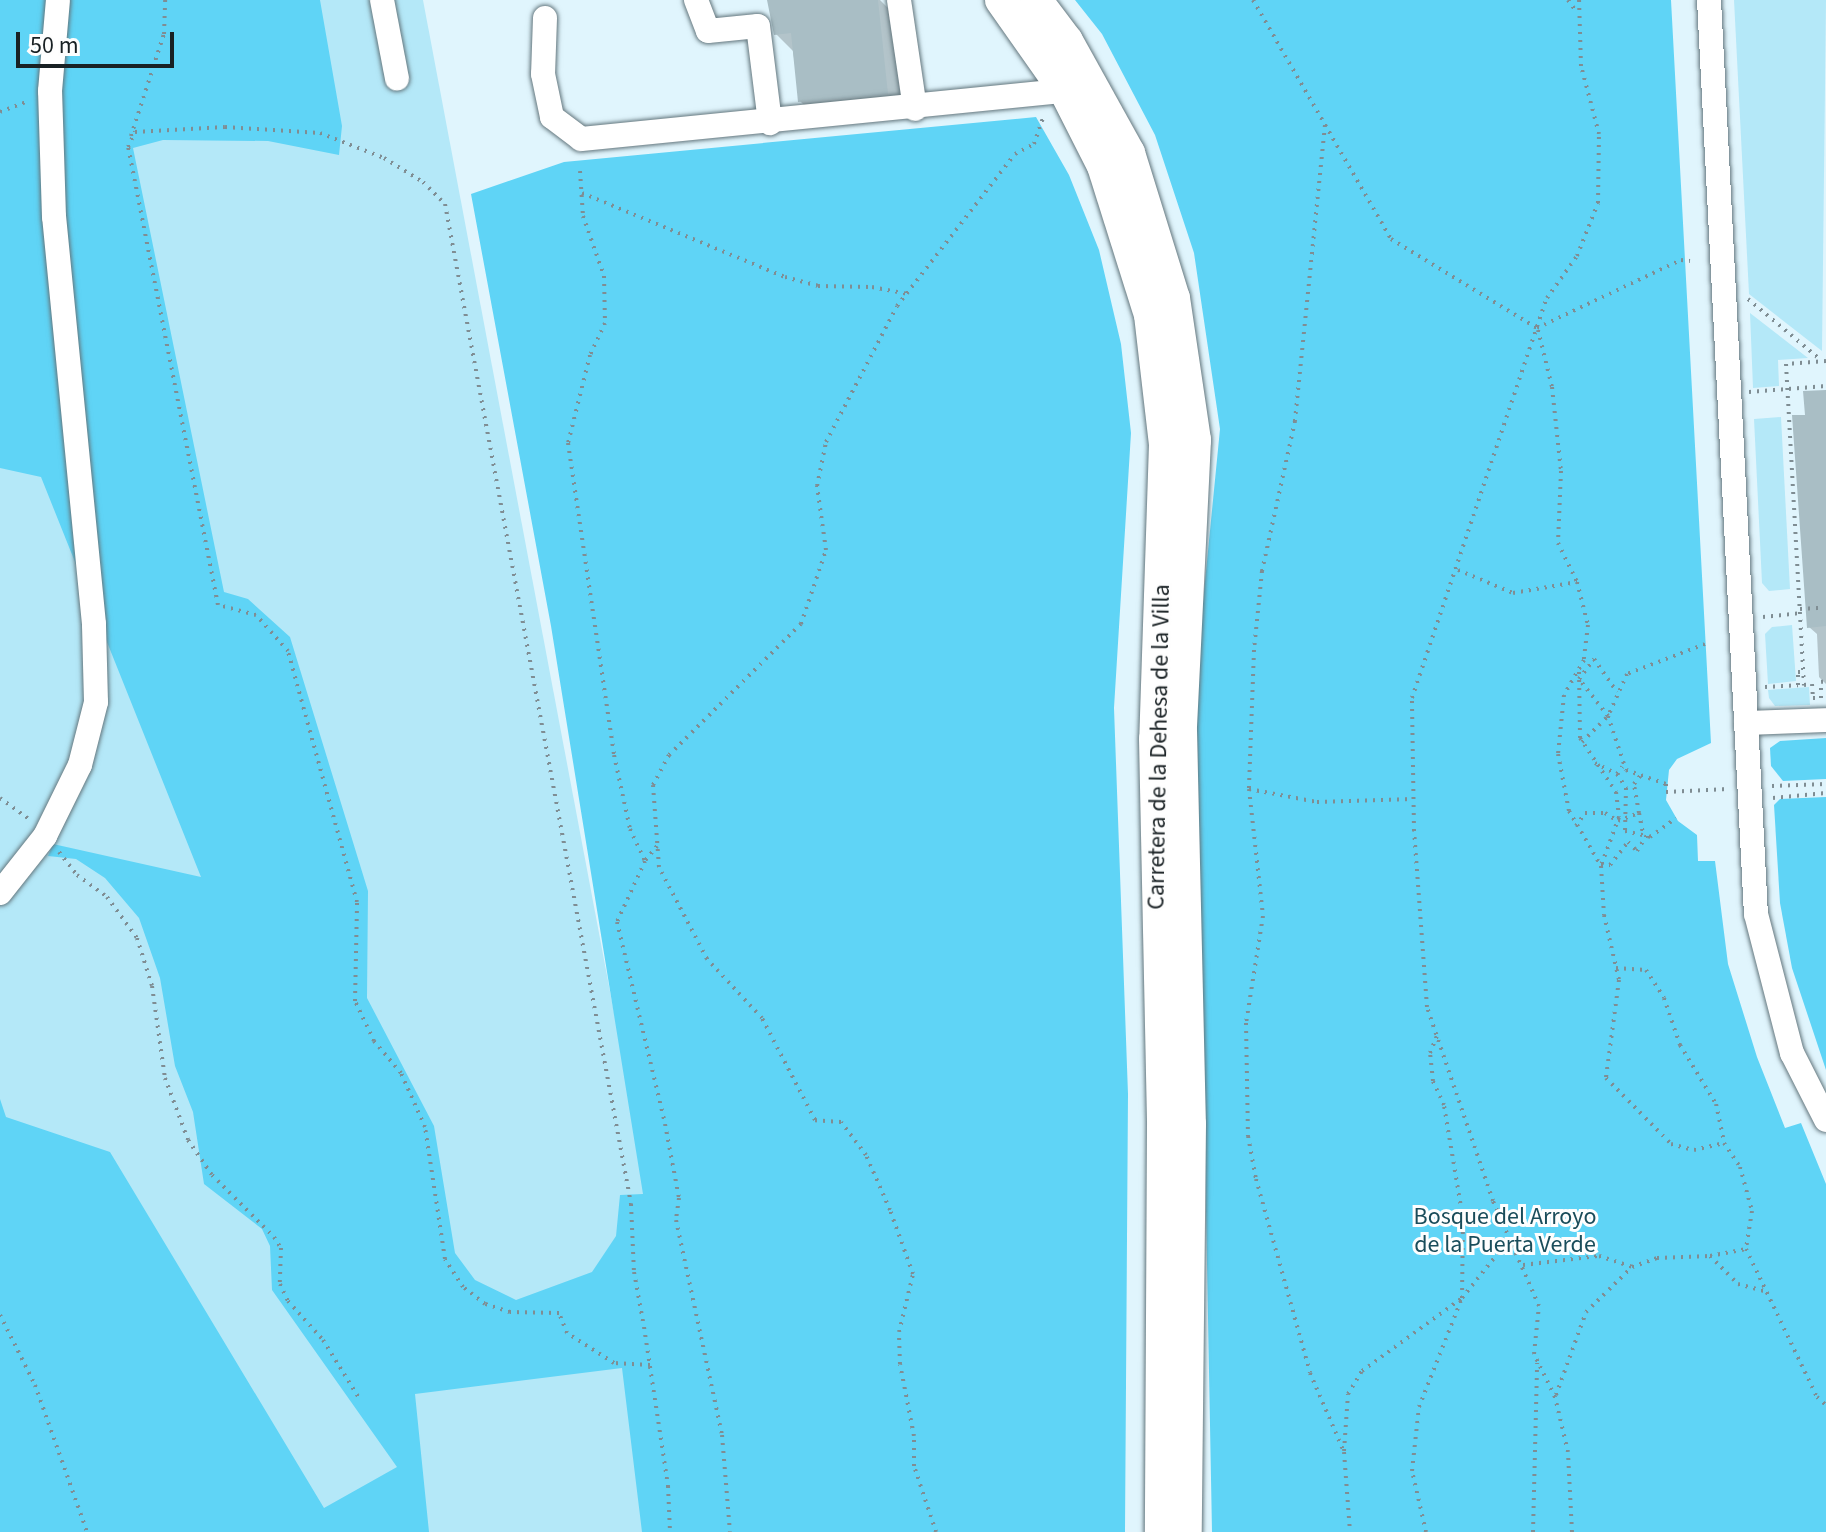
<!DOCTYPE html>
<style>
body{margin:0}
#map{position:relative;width:1826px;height:1532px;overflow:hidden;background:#e0f5fd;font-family:"Source Sans 3",sans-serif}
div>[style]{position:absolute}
.green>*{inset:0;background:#b4e8f8}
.forest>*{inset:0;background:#5fd4f6}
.shadow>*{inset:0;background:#0003}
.building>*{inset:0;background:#a9bec5}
.path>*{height:4px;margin-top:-2px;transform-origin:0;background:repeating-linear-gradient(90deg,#7f8d93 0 2px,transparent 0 8px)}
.roads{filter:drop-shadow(0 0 2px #64777e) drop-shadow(0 0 2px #64777e)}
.minor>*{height:24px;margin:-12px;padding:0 12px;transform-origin:12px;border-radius:12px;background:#fff}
.major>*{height:32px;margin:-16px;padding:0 16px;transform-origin:16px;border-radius:16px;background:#fff}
span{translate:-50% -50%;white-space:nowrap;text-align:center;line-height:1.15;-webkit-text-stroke:6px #fefefe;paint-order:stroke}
.street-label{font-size:24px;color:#192124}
.park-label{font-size:24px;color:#1a4d5b}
.scale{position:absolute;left:16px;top:32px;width:158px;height:36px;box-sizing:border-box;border:4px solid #192124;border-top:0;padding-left:10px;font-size:24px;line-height:28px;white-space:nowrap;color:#192124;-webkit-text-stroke:6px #fefefe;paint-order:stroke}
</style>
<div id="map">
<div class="green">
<div style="clip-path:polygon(0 0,423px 0,712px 1532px,0 1532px)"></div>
<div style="clip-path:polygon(1734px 0,1826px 0,1822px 351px,1749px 294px)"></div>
<div style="clip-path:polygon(1750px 313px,1808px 358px,1778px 360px,1779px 386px,1753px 388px)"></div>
<div style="clip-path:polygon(1781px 417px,1790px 589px,1769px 591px,1762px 583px,1754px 419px)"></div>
<div style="clip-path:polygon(1792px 625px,1796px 681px,1768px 684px,1765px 634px,1772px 627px)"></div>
<div style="clip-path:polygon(1809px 687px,1810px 705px,1775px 706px,1769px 698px,1768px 690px)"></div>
</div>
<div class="forest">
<div style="clip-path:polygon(0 0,320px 0,342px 126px,339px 155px,268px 141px,163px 140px,133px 148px,224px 592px,248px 599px,290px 637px,368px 891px,367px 998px,434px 1126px,455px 1253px,475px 1280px,516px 1300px,592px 1272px,616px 1236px,620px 1195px,643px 1194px,551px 626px,471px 194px,564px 162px,1036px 117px,1069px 175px,1099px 250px,1121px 344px,1131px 433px,1114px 708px,1128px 1094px,1125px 1532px,642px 1532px,622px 1368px,415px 1394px,429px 1532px,0 1532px,0 1099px,6px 1117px,110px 1152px,324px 1508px,397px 1467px,272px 1290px,270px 1246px,262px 1229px,204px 1184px,193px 1112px,175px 1066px,160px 978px,139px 918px,105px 878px,76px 859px,48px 856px,53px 844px,201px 877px,41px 477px,0 468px)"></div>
<div style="clip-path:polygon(1075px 0,1671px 0,1711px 743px,1677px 759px,1669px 770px,1666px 800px,1678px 821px,1697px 835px,1698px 861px,1715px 861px,1728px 964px,1757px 1057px,1785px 1128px,1801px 1123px,1826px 1184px,1826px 1532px,1212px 1532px,1196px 673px,1220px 429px,1194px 253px,1155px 135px,1102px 34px)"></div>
<div style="clip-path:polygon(1826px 738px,1826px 779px,1783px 781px,1771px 766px,1770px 748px,1780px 741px)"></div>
<div style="clip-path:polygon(1826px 797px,1826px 1070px,1792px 968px,1780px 903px,1774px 805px,1780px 799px)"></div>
</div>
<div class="shadow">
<div style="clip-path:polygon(770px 0,880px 0,894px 14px,904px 110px,817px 118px,800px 101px,793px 51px,776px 34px)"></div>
<div style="clip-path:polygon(1826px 392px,1826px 684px,1819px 677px,1817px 634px,1809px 627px,1807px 418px)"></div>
</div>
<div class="building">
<div style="clip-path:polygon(767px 0,878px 0,888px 94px,798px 102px,791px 33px,774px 35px)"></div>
<div style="clip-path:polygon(1826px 390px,1826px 626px,1807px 628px,1792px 415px,1805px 415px,1803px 391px)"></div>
</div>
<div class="path">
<div style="left:1253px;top:0;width:276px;rotate:60deg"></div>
<div style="left:1391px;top:239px;width:171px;rotate:31.4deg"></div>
<div style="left:1537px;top:328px;width:159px;rotate:-25.3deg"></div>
<div style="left:1681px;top:260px;width:9px;rotate:6deg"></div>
<div style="left:1568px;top:0;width:14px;rotate:54deg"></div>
<div style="left:0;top:112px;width:30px;rotate:-21deg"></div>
<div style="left:1325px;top:125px;width:298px;rotate:95.8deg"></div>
<div style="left:1295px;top:421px;width:154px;rotate:102.4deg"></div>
<div style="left:1262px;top:571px;width:79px;rotate:95.8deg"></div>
<div style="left:1254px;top:650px;width:139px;rotate:92.1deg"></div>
<div style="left:1249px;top:789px;width:128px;rotate:83.7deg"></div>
<div style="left:1263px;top:916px;width:108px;rotate:99deg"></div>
<div style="left:1246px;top:1023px;width:113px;rotate:89deg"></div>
<div style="left:1248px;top:1136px;width:44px;rotate:79.5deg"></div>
<div style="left:1256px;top:1179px;width:201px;rotate:74.4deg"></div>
<div style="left:1310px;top:1373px;width:86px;rotate:66.7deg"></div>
<div style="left:1344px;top:1452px;width:80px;rotate:85.7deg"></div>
<div style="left:131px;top:136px;width:107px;rotate:-72.1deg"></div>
<div style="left:164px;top:34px;width:34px;rotate:-88deg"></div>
<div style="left:580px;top:171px;width:45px;rotate:86.2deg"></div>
<div style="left:583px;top:216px;width:64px;rotate:70.7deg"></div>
<div style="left:604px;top:276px;width:47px;rotate:88.8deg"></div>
<div style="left:605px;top:323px;width:35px;rotate:115deg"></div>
<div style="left:590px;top:355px;width:91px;rotate:104deg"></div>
<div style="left:568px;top:443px;width:315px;rotate:81.6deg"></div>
<div style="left:614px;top:755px;width:76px;rotate:77.8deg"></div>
<div style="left:630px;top:829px;width:35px;rotate:65deg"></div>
<div style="left:582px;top:193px;width:220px;rotate:22.5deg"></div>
<div style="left:785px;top:277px;width:34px;rotate:15deg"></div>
<div style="left:818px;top:286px;width:54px;rotate:1.1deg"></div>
<div style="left:872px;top:287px;width:36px;rotate:11deg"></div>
<div style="left:1748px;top:299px;width:95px;rotate:39.9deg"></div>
<div style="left:1538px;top:330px;width:59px;rotate:76.2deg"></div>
<div style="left:1552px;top:387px;width:84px;rotate:83.9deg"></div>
<div style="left:1561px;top:471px;width:72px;rotate:92.4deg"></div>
<div style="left:1558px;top:543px;width:43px;rotate:64deg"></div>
<div style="left:1577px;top:582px;width:44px;rotate:75.7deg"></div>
<div style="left:1588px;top:625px;width:35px;rotate:97deg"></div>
<div style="left:1584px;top:660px;width:40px;rotate:119.7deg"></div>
<div style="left:1564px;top:695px;width:59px;rotate:95.8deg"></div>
<div style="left:1558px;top:754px;width:58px;rotate:79.1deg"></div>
<div style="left:1569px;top:811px;width:64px;rotate:59.8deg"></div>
<div style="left:1601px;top:866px;width:49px;rotate:86.5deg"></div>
<div style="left:1604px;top:915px;width:67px;rotate:77deg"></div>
<div style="left:1619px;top:980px;width:99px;rotate:97.6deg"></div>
<div style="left:1606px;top:1078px;width:93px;rotate:45.4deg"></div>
<div style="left:1671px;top:1144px;width:24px;rotate:15deg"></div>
<div style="left:1694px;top:1150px;width:31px;rotate:-13deg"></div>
<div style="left:1724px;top:1143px;width:29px;rotate:56deg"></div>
<div style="left:1740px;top:1167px;width:46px;rotate:74.7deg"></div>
<div style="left:1752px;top:1211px;width:38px;rotate:99deg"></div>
<div style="left:1746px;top:1249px;width:164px;rotate:64.4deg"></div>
<div style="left:1817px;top:1397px;width:12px;rotate:42deg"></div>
<div style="left:1826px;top:361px;width:40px;rotate:175.7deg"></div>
<div style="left:1786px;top:364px;width:322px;rotate:86.8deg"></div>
<div style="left:1804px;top:685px;width:8px;rotate:-7deg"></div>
<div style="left:1812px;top:684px;width:14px;rotate:86deg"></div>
<div style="left:1813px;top:698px;width:8px"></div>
<div style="left:1821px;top:698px;width:16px;rotate:-90deg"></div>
<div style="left:1821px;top:682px;width:5px;rotate:-11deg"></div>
<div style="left:1749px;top:392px;width:77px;rotate:-4.5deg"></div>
<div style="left:1458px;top:570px;width:60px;rotate:22.7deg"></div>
<div style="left:1513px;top:593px;width:65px;rotate:-9.8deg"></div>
<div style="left:1800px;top:609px;width:22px;rotate:-3deg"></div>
<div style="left:1763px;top:617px;width:37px;rotate:-6deg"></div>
<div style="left:1705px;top:644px;width:84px;rotate:159deg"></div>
<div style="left:1627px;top:674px;width:46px;rotate:114.3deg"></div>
<div style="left:1608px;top:716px;width:57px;rotate:71.6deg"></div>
<div style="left:1626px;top:770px;width:42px;rotate:19.3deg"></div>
<div style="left:1666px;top:784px;width:8px;rotate:90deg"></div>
<div style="left:1666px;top:792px;width:62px;rotate:-2.8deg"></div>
<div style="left:1579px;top:672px;width:66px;rotate:89.1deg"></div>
<div style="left:1580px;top:738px;width:65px;rotate:56.3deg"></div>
<div style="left:1616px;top:792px;width:25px;rotate:83deg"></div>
<div style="left:1619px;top:817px;width:52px;rotate:110.2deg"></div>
<div style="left:1765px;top:687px;width:33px;rotate:-3deg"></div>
<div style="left:1798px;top:685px;width:13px;rotate:-90deg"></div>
<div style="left:1798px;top:672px;width:5px"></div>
<div style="left:1582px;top:742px;width:37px;rotate:-45deg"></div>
<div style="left:1608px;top:716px;width:47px;rotate:-128.1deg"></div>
<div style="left:1579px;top:679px;width:25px;rotate:-53deg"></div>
<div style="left:1594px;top:659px;width:40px;rotate:55.1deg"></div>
<div style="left:1595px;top:763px;width:25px;rotate:27deg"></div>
<div style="left:1617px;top:774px;width:9px;rotate:-54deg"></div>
<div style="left:1617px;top:774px;width:17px;rotate:57deg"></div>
<div style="left:1626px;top:788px;width:43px;rotate:91.3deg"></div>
<div style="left:1625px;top:831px;width:26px;rotate:13deg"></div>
<div style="left:1650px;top:837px;width:32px;rotate:-36deg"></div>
<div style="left:1772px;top:786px;width:54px;rotate:-2.1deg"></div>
<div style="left:1249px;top:789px;width:69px;rotate:10.8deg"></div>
<div style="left:1317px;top:802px;width:96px;rotate:-1.8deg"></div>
<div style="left:0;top:798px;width:37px;rotate:36deg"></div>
<div style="left:1773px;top:798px;width:53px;rotate:-5.4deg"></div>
<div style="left:1639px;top:813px;width:20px;rotate:79deg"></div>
<div style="left:1576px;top:826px;width:16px;rotate:-55deg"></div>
<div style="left:1585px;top:813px;width:20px"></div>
<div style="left:1605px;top:813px;width:15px;rotate:32deg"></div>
<div style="left:1618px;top:821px;width:22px;rotate:-21deg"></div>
<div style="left:1639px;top:813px;width:29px;rotate:-100deg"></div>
<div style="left:1634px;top:784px;width:10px;rotate:-53deg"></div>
<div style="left:657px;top:846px;width:19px;rotate:129deg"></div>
<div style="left:645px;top:861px;width:67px;rotate:114.7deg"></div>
<div style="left:617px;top:922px;width:208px;rotate:76.6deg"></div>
<div style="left:665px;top:1124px;width:75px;rotate:79.3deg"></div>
<div style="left:679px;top:1198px;width:22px;rotate:98deg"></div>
<div style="left:676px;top:1220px;width:220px;rotate:77.9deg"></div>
<div style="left:722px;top:1435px;width:97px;rotate:85.3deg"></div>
<div style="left:59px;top:852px;width:29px;rotate:52deg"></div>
<div style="left:77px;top:875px;width:37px;rotate:36deg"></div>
<div style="left:107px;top:897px;width:51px;rotate:53.8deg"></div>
<div style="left:137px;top:938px;width:50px;rotate:72.6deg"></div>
<div style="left:152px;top:986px;width:93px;rotate:82deg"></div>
<div style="left:165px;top:1078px;width:66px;rotate:69.6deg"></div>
<div style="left:188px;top:1140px;width:42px;rotate:55.6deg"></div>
<div style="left:212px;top:1175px;width:88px;rotate:45deg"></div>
<div style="left:274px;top:1237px;width:13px;rotate:58deg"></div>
<div style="left:281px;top:1248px;width:36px;rotate:92deg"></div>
<div style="left:280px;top:1284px;width:19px;rotate:65deg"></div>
<div style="left:288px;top:1301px;width:52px;rotate:48.1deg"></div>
<div style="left:323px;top:1340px;width:68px;rotate:58.2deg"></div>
<div style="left:1601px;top:866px;width:9px;rotate:-6deg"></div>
<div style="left:1610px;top:865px;width:29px;rotate:-52deg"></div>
<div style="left:1628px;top:842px;width:13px;rotate:45deg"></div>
<div style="left:1637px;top:851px;width:19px;rotate:-58deg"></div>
<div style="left:1616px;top:968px;width:30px;rotate:4deg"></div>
<div style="left:1646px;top:970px;width:33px;rotate:57deg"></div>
<div style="left:1664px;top:998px;width:50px;rotate:71.2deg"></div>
<div style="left:1680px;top:1045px;width:69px;rotate:58.6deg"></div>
<div style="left:1716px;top:1104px;width:40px;rotate:78deg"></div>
<div style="left:1710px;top:1256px;width:37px;rotate:-11deg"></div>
<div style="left:1523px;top:1265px;width:77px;rotate:-6.8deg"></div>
<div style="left:1599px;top:1256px;width:35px;rotate:18deg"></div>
<div style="left:0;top:1315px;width:78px;rotate:63.4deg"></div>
<div style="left:35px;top:1385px;width:156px;rotate:70.5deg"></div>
<div style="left:650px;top:1365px;width:36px;rotate:-177deg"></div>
<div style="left:614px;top:1363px;width:56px;rotate:-147.4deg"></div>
<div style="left:567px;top:1333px;width:22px;rotate:-112deg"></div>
<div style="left:559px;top:1313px;width:49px;rotate:-178.8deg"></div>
<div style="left:510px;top:1312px;width:26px;rotate:-162deg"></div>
<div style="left:485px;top:1304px;width:28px;rotate:-142deg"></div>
<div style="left:463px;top:1287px;width:33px;rotate:-123deg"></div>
<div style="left:445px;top:1259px;width:134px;rotate:-98.6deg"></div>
<div style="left:425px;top:1127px;width:59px;rotate:-114deg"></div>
<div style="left:401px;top:1073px;width:42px;rotate:-130.2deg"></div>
<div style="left:374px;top:1041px;width:44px;rotate:-115.4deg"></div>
<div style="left:355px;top:1001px;width:99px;rotate:-88.8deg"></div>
<div style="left:357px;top:902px;width:260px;rotate:-105.4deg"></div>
<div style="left:288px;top:651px;width:48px;rotate:-131.6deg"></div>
<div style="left:256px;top:615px;width:39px;rotate:-165deg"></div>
<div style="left:218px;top:605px;width:467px;rotate:-101.1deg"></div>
<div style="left:128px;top:147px;width:17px;rotate:-65deg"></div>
<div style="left:135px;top:132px;width:90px;rotate:-3.2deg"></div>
<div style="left:225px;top:127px;width:95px;rotate:3.6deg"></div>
<div style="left:320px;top:133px;width:69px;rotate:21.3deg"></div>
<div style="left:384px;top:158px;width:46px;rotate:31.6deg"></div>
<div style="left:423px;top:182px;width:31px;rotate:45deg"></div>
<div style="left:445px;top:204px;width:1017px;rotate:79.46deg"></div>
<div style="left:631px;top:1204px;width:68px;rotate:87.5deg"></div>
<div style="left:634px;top:1272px;width:56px;rotate:79.7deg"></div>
<div style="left:644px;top:1327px;width:161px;rotate:81.4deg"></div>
<div style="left:668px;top:1486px;width:46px;rotate:87.5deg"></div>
<div style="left:1556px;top:1395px;width:88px;rotate:-70.1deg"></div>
<div style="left:1586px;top:1312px;width:64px;rotate:-44.4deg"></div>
<div style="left:1632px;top:1267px;width:27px;rotate:-20deg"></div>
<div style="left:1657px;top:1258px;width:53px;rotate:-2.2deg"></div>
<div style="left:1710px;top:1256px;width:40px;rotate:45deg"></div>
<div style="left:1738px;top:1284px;width:30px;rotate:15deg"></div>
<div style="left:1344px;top:1451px;width:57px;rotate:-86deg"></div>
<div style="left:1348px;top:1394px;width:27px;rotate:-59deg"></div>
<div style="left:1362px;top:1371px;width:124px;rotate:-36.1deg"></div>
<div style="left:1462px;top:1298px;width:79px;rotate:-89.3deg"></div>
<div style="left:1463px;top:1219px;width:116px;rotate:-99.5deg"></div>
<div style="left:1444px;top:1105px;width:26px;rotate:-115deg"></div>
<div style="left:1433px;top:1081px;width:28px;rotate:-96deg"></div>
<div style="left:1430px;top:1053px;width:18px;rotate:-68deg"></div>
<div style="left:936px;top:1532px;width:70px;rotate:-108.4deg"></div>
<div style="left:914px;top:1466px;width:30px;rotate:-90deg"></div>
<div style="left:914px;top:1436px;width:73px;rotate:-101deg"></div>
<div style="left:900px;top:1364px;width:32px;rotate:-92deg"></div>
<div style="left:899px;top:1332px;width:60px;rotate:-76.4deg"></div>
<div style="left:913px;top:1274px;width:68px;rotate:-109.8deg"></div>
<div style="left:890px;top:1210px;width:60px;rotate:-113.6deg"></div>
<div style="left:866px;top:1155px;width:41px;rotate:-127.1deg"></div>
<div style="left:841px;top:1122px;width:26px;rotate:-176deg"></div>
<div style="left:815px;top:1120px;width:115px;rotate:-117.5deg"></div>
<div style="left:762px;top:1018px;width:81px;rotate:-133deg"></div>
<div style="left:707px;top:959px;width:104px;rotate:-117.6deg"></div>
<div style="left:659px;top:867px;width:82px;rotate:-94.2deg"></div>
<div style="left:653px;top:785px;width:34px;rotate:-62deg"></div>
<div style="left:669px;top:755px;width:186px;rotate:-44.8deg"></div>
<div style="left:801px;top:624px;width:78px;rotate:-71.3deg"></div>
<div style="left:826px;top:550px;width:65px;rotate:-98deg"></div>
<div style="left:817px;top:486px;width:45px;rotate:-78.4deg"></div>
<div style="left:826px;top:442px;width:153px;rotate:-62.4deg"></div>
<div style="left:897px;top:306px;width:192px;rotate:-52.2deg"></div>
<div style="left:1015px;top:154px;width:21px;rotate:-28deg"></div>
<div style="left:1034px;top:144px;width:31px;rotate:-71deg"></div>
<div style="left:1426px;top:1532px;width:63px;rotate:-102.9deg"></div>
<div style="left:1412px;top:1471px;width:64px;rotate:-83.8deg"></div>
<div style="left:1419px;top:1407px;width:117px;rotate:-68.5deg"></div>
<div style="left:1462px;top:1298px;width:78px;rotate:-51.2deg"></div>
<div style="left:1533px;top:1532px;width:169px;rotate:-88.6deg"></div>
<div style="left:1572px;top:1532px;width:80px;rotate:-92.9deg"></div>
<div style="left:1568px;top:1452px;width:57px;rotate:-103.3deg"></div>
<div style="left:1555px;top:1397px;width:48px;rotate:-116deg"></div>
<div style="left:1534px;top:1354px;width:48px;rotate:-84.1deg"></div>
<div style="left:1539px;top:1306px;width:115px;rotate:-113.7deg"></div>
<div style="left:1493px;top:1201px;width:205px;rotate:-108.8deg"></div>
<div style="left:1427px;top:1007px;width:176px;rotate:-94.2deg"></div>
<div style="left:1414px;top:831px;width:133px;rotate:-90.9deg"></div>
<div style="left:1412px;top:698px;width:422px;rotate:-71.4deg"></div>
<div style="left:1547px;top:298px;width:52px;rotate:-54.5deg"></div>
<div style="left:1577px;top:256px;width:57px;rotate:-68.4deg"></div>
<div style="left:1598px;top:203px;width:69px;rotate:-89.2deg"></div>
<div style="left:1599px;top:134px;width:70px;rotate:-104.8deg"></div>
<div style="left:1581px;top:66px;width:66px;rotate:-91.7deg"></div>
</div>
<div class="roads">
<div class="minor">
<div style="left:382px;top:0;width:80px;rotate:79.2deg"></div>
<div style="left:696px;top:0;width:33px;rotate:69deg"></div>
<div style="left:708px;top:31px;width:50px;rotate:-5.7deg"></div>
<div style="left:758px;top:26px;width:98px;rotate:82.9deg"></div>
<div style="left:899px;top:0;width:110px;rotate:81.6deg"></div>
<div style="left:1709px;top:0;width:915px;rotate:87.06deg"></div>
<div style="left:1756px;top:914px;width:144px;rotate:75.5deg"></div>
<div style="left:1792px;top:1053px;width:75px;rotate:63.1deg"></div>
<div style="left:545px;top:18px;width:56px;rotate:92deg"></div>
<div style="left:543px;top:74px;width:44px;rotate:78.2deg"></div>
<div style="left:552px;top:117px;width:36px;rotate:37deg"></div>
<div style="left:581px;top:139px;width:486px;rotate:-5.7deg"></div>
<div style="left:1746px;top:723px;width:80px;rotate:-2.1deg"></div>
<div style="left:0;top:893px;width:73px;rotate:-51.7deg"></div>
<div style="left:45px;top:836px;width:79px;rotate:-63.8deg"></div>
<div style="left:80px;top:765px;width:65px;rotate:-75.7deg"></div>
<div style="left:96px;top:702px;width:78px;rotate:-91.5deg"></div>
<div style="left:94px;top:624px;width:409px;rotate:-95.6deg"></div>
<div style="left:54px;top:217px;width:126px;rotate:-91.8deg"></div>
<div style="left:50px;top:91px;width:91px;rotate:-85deg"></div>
</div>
<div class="major">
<div style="left:1001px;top:0;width:111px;rotate:54.9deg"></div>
<div style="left:1065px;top:91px;width:84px;rotate:63.1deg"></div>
<div style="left:1103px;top:166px;width:156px;rotate:72.5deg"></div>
<div style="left:1150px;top:315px;width:130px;rotate:83.4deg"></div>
<div style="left:1165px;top:444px;width:295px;rotate:91.9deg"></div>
<div style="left:1155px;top:739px;width:386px;rotate:88.8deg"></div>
<div style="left:1163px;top:1125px;width:407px;rotate:90.3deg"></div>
<div style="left:1036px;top:0;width:51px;rotate:52.9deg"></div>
<div style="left:1067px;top:41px;width:128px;rotate:61deg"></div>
<div style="left:1129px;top:153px;width:152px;rotate:72.8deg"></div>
<div style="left:1174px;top:298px;width:144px;rotate:81.6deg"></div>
<div style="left:1195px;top:440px;width:291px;rotate:92.8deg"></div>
<div style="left:1181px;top:731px;width:393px;rotate:88.7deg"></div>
<div style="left:1190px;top:1124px;width:408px;rotate:90.6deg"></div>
</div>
</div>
<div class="street-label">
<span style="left:1159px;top:747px;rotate:-89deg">Carretera de la Dehesa de la Villa</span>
</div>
<div class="park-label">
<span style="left:1505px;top:1231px">Bosque del Arroyo<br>de la Puerta Verde</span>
</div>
<div class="scale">50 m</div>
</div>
